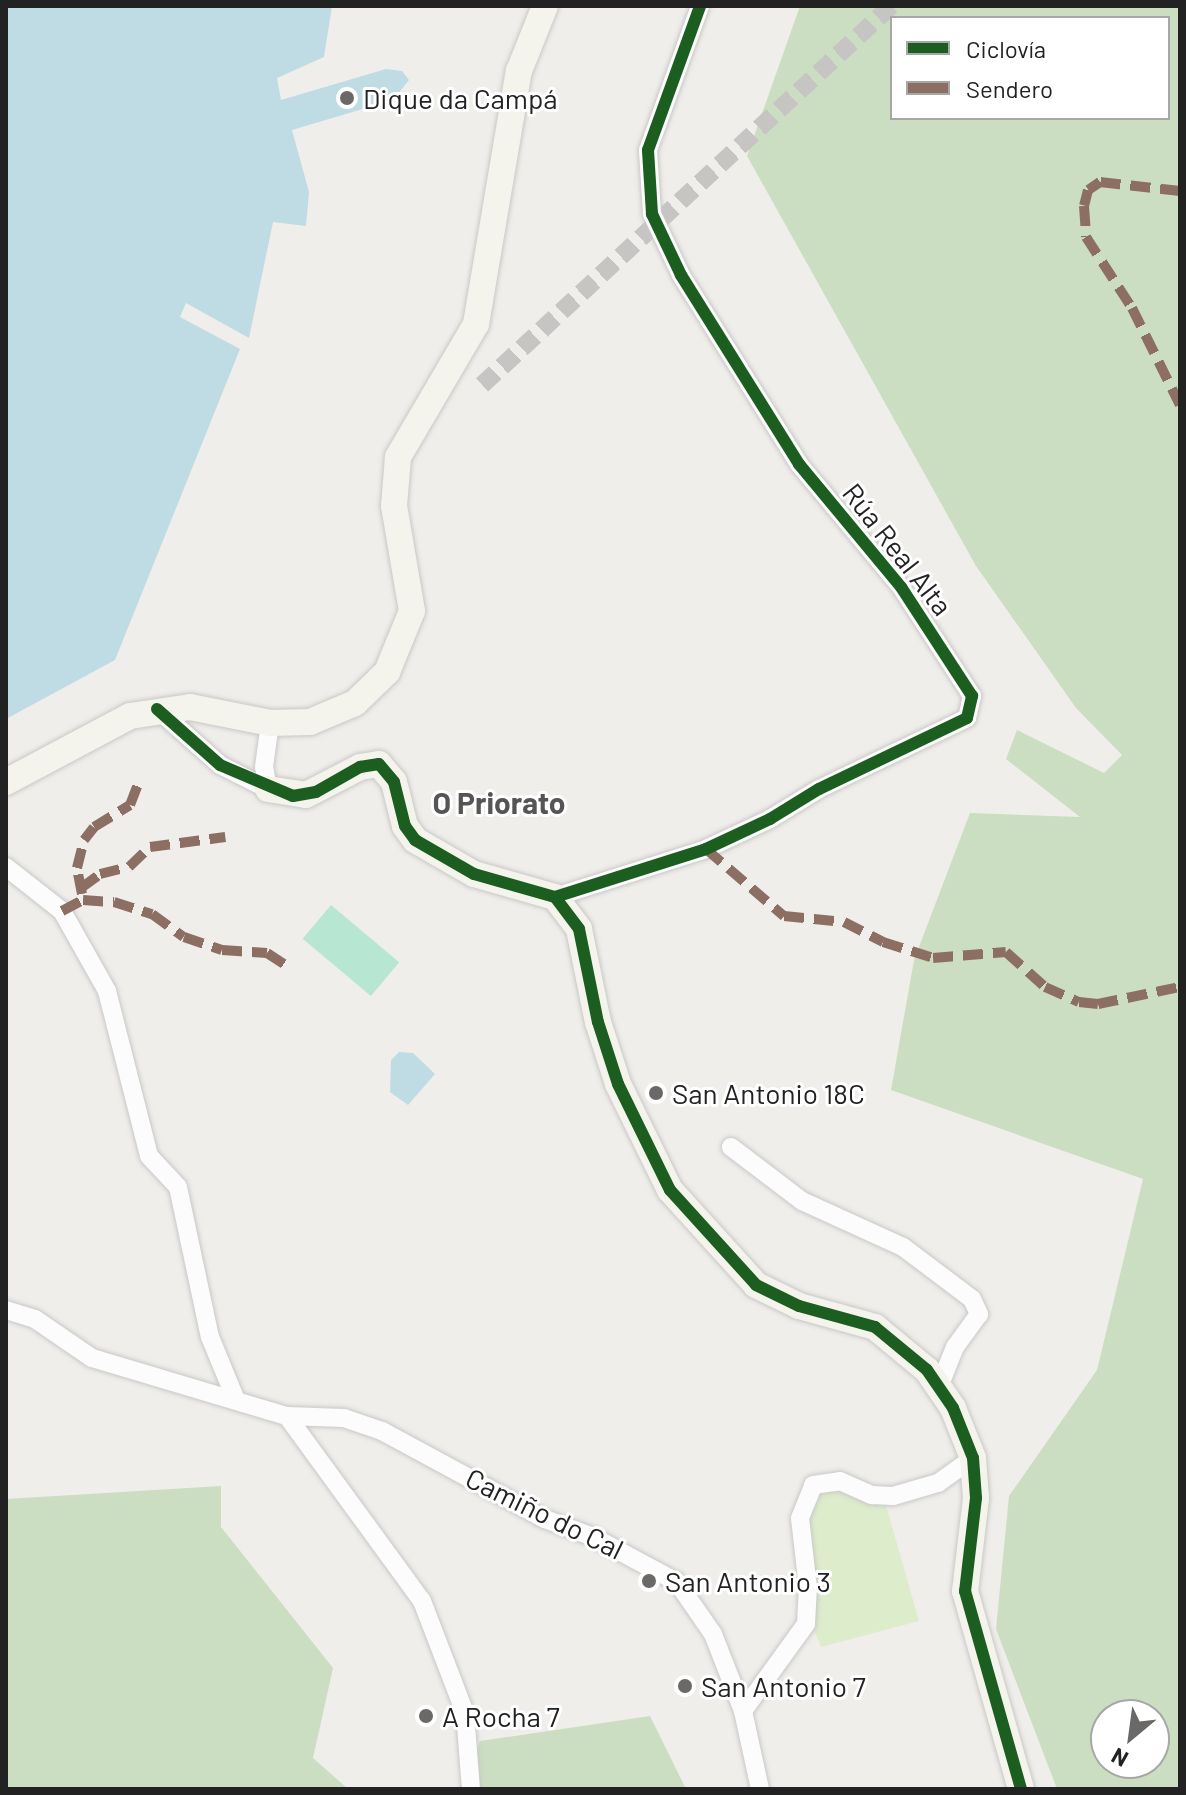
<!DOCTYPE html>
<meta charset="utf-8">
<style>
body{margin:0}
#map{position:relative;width:1186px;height:1795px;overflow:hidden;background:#f0eeeb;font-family:Barlow,sans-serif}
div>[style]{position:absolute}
.grass>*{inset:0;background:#ddeccb}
.forest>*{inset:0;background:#cbdec1}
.pitch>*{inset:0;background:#b7e6d2;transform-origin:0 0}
.water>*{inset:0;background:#bfdbe3}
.street-tunnel>*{height:18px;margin-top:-9px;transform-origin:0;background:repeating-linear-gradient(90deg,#c7c5c3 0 18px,transparent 0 27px)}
.roads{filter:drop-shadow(0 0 2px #c9c8c7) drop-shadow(0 0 2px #c9c8c7)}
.street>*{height:18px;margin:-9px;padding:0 9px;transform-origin:9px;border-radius:9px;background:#fdfcfc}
.secondary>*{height:26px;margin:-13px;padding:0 13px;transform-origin:13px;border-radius:13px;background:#f4f4ed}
.quiet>*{height:10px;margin-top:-5px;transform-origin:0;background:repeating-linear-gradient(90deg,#8d6e63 0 20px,transparent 0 30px)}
.cycleway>*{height:12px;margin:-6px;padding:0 6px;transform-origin:6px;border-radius:6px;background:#1b5e20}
.dots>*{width:22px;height:22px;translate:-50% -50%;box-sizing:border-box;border:4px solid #fff;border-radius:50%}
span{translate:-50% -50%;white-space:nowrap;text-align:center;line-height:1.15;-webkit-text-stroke:6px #fff;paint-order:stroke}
.poi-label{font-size:28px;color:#222}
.left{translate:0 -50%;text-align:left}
.street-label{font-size:28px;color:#222}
.neighbourhood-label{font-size:30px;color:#555;font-weight:700}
.frame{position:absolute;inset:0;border:8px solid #222;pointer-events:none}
.legend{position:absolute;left:890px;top:16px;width:280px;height:104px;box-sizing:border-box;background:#fff;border:2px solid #a7a7a7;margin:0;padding:10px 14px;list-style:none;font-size:24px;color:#222}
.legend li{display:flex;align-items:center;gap:16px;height:40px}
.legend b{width:40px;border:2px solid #a7a7a7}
.north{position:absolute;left:1090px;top:1699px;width:80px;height:80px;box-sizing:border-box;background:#fff;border:2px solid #a7a7a7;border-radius:50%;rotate:209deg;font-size:22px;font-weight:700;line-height:32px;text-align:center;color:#222}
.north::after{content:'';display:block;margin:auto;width:28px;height:36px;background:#6a6968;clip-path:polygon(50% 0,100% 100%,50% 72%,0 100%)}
</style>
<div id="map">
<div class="grass">
<div style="clip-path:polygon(829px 1486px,886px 1505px,919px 1621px,821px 1647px,809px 1618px,806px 1553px,810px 1507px)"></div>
</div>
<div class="forest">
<div style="clip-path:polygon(evenodd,800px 6px,1180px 6px,1180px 1789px,1057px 1789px,996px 1629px,1009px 1496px,1097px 1370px,1143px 1179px,891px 1090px,914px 960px,970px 813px,1080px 817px,1006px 759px,1017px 730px,1104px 773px,1122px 755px,1076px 708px,976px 566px,747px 156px,800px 6px,892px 18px,1168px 18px,1168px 118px,892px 118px,892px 18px,800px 6px,1106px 1715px,1154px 1715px,1154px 1763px,1106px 1763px,1106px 1715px)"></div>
<div style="clip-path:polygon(221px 1486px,221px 1527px,333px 1668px,313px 1758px,348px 1789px,6px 1789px,6px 1499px)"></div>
<div style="clip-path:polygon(650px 1716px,686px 1789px,461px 1789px,480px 1741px)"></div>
</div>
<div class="pitch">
<div style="left:331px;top:905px;width:89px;height:44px;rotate:40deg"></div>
</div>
<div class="water">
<div style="clip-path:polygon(6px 6px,332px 6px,324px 57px,277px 78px,281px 100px,386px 69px,402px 71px,409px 80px,393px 100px,292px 130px,309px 192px,306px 226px,273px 222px,249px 338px,186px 303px,180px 317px,240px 349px,115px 660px,6px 719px)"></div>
<div style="clip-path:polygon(399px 1052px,413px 1053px,435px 1074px,408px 1105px,390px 1092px,391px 1060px)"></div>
</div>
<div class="street-tunnel">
<div style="left:482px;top:385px;width:558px;rotate:-42.82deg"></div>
</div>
<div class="roads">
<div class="street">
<div style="left:157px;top:709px;width:84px;rotate:41.6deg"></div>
<div style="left:220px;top:765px;width:54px;rotate:26.6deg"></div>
<div style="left:268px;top:789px;width:22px;rotate:-100deg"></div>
<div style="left:264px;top:767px;width:44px;rotate:-82.2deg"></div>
<div style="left:6px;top:867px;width:71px;rotate:38.2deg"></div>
<div style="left:62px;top:911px;width:92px;rotate:60.6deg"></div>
<div style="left:107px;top:991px;width:170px;rotate:75.7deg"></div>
<div style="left:149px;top:1156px;width:42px;rotate:46.9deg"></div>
<div style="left:178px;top:1187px;width:153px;rotate:78deg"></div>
<div style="left:210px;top:1337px;width:68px;rotate:67.6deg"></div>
<div style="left:555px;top:897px;width:158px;rotate:-17.6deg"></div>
<div style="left:706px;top:849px;width:71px;rotate:-25.1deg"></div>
<div style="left:770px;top:819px;width:57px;rotate:-31.5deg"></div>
<div style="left:819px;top:789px;width:164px;rotate:-25.6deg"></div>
<div style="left:967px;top:718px;width:23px;rotate:-77deg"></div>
<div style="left:972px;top:696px;width:130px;rotate:-123.1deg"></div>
<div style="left:901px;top:587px;width:160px;rotate:-129.7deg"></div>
<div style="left:799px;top:464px;width:223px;rotate:-122deg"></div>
<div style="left:681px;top:275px;width:68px;rotate:-115.4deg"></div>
<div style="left:652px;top:214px;width:64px;rotate:-93.6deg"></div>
<div style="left:648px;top:150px;width:153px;rotate:-70.1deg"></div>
<div style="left:731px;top:1147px;width:89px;rotate:37.3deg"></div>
<div style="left:802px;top:1201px;width:111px;rotate:24.5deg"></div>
<div style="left:903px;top:1247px;width:86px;rotate:37deg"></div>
<div style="left:972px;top:1299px;width:17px;rotate:65deg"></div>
<div style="left:979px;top:1314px;width:41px;rotate:126deg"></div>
<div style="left:955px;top:1347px;width:43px;rotate:111.8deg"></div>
<div style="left:6px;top:1310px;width:30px;rotate:17deg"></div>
<div style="left:35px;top:1319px;width:69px;rotate:34.4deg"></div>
<div style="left:92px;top:1358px;width:203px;rotate:16.6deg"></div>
<div style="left:287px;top:1416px;width:229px;rotate:53.9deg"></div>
<div style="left:422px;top:1601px;width:120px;rotate:69deg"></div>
<div style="left:465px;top:1713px;width:76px;rotate:85.5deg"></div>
<div style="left:287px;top:1416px;width:57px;rotate:2deg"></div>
<div style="left:344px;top:1418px;width:40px;rotate:18.9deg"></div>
<div style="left:382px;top:1431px;width:185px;rotate:28.4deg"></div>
<div style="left:545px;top:1519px;width:51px;rotate:20.6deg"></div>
<div style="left:593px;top:1537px;width:95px;rotate:28.2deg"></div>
<div style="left:677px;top:1582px;width:63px;rotate:55.3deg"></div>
<div style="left:713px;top:1634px;width:83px;rotate:68.7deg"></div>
<div style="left:743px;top:1711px;width:80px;rotate:77.7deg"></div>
<div style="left:743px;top:1711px;width:107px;rotate:-54.1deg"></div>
<div style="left:806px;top:1624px;width:36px;rotate:-87deg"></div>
<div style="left:808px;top:1588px;width:70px;rotate:-96.5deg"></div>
<div style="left:800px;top:1518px;width:35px;rotate:-68deg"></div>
<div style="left:813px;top:1485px;width:27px;rotate:-8deg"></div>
<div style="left:840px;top:1481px;width:35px;rotate:24deg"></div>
<div style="left:872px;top:1495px;width:21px;rotate:3deg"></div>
<div style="left:893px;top:1496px;width:47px;rotate:-16.1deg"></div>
<div style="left:938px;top:1483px;width:43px;rotate:-35.5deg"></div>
</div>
<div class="secondary">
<div style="left:6px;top:782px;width:140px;rotate:-28deg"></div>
<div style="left:130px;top:716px;width:61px;rotate:-8.5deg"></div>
<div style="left:190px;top:707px;width:82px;rotate:11.3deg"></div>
<div style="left:270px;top:723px;width:40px;rotate:-1.4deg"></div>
<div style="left:310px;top:722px;width:49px;rotate:-22.9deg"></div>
<div style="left:355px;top:703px;width:45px;rotate:-44.1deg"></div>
<div style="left:387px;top:672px;width:66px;rotate:-67.7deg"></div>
<div style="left:412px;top:611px;width:107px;rotate:-99.7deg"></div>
<div style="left:394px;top:506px;width:49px;rotate:-85.3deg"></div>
<div style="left:398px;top:457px;width:154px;rotate:-59.6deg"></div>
<div style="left:476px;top:324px;width:257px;rotate:-80.4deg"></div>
<div style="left:519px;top:71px;width:70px;rotate:-68.2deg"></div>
<div style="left:268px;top:789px;width:38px;rotate:9deg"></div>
<div style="left:306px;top:795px;width:61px;rotate:-27.4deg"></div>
<div style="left:360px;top:767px;width:19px;rotate:-9deg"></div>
<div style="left:379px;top:764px;width:23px;rotate:50deg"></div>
<div style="left:394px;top:782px;width:45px;rotate:76deg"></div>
<div style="left:405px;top:826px;width:17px;rotate:54deg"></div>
<div style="left:415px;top:840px;width:68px;rotate:30deg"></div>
<div style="left:474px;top:874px;width:84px;rotate:15.9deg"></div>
<div style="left:555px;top:897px;width:40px;rotate:53deg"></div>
<div style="left:579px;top:929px;width:95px;rotate:78.5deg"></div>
<div style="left:598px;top:1022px;width:65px;rotate:72.1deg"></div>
<div style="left:618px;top:1084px;width:118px;rotate:63.9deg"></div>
<div style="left:670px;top:1190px;width:128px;rotate:47.8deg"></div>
<div style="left:756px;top:1285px;width:48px;rotate:26deg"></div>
<div style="left:799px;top:1306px;width:79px;rotate:15.4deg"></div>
<div style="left:875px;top:1327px;width:67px;rotate:39.6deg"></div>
<div style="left:927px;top:1370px;width:46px;rotate:55.6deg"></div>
<div style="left:953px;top:1408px;width:54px;rotate:68.2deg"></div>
<div style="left:973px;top:1458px;width:40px;rotate:85.7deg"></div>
<div style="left:976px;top:1498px;width:94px;rotate:96.7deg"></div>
<div style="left:965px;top:1591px;width:206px;rotate:74.2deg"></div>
</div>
</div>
<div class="quiet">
<div style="left:1180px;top:191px;width:81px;rotate:-173.6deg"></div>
<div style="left:1100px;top:182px;width:14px;rotate:146deg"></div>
<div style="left:1088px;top:190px;width:16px;rotate:104deg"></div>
<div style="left:1084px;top:206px;width:31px;rotate:86deg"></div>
<div style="left:1086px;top:237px;width:85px;rotate:57.1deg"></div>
<div style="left:1132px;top:308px;width:108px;rotate:63.7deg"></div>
<div style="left:706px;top:849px;width:103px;rotate:40.7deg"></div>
<div style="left:784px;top:916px;width:60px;rotate:5.7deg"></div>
<div style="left:844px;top:922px;width:44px;rotate:27.1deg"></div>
<div style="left:883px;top:942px;width:52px;rotate:17.7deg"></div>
<div style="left:933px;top:958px;width:73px;rotate:-4.7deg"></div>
<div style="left:1006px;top:952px;width:52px;rotate:41.9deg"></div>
<div style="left:1045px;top:987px;width:37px;rotate:24deg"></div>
<div style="left:1079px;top:1002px;width:19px;rotate:6deg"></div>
<div style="left:1098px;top:1004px;width:84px;rotate:-11.7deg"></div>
<div style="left:81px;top:888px;width:24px;rotate:-36deg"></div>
<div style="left:100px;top:874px;width:30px;rotate:-14deg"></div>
<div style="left:129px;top:867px;width:29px;rotate:-44deg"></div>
<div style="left:150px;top:847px;width:76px;rotate:-7.6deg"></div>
<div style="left:82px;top:894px;width:26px;rotate:-101deg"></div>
<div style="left:77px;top:868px;width:29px;rotate:-76deg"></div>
<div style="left:84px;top:840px;width:16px;rotate:-52deg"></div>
<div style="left:94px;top:827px;width:42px;rotate:-31.4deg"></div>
<div style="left:130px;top:805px;width:22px;rotate:-69deg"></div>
<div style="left:62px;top:911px;width:24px;rotate:-28deg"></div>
<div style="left:83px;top:900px;width:31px;rotate:4deg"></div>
<div style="left:114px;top:902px;width:40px;rotate:18deg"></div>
<div style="left:152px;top:914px;width:39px;rotate:36deg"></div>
<div style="left:184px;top:937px;width:40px;rotate:18.9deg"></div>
<div style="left:222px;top:950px;width:45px;rotate:3.8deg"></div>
<div style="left:267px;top:953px;width:24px;rotate:33deg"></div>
</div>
<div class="cycleway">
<div style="left:157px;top:709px;width:84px;rotate:41.6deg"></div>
<div style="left:220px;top:765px;width:79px;rotate:23deg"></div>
<div style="left:293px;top:796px;width:23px;rotate:-10deg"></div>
<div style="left:316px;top:792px;width:51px;rotate:-29.6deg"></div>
<div style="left:360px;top:767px;width:19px;rotate:-9deg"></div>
<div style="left:379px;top:764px;width:23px;rotate:50deg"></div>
<div style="left:394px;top:782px;width:45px;rotate:76deg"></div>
<div style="left:405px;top:826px;width:17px;rotate:54deg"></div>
<div style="left:415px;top:840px;width:68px;rotate:30deg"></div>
<div style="left:474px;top:874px;width:84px;rotate:15.9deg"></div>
<div style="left:555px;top:897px;width:40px;rotate:53deg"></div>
<div style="left:579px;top:929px;width:95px;rotate:78.5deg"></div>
<div style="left:598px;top:1022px;width:65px;rotate:72.1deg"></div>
<div style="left:618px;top:1084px;width:118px;rotate:63.9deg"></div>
<div style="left:670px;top:1190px;width:128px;rotate:47.8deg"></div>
<div style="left:756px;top:1285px;width:48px;rotate:26deg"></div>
<div style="left:799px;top:1306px;width:79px;rotate:15.4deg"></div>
<div style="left:875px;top:1327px;width:67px;rotate:39.6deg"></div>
<div style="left:927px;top:1370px;width:46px;rotate:55.6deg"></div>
<div style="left:953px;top:1408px;width:54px;rotate:68.2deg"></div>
<div style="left:973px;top:1458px;width:40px;rotate:85.7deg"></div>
<div style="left:976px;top:1498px;width:94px;rotate:96.7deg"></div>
<div style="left:965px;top:1591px;width:206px;rotate:74.2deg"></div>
<div style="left:555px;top:897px;width:158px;rotate:-17.6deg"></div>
<div style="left:706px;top:849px;width:71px;rotate:-25.1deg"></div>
<div style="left:770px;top:819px;width:57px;rotate:-31.5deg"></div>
<div style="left:819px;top:789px;width:164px;rotate:-25.6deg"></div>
<div style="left:967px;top:718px;width:23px;rotate:-77deg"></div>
<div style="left:972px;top:696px;width:130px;rotate:-123.1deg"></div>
<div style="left:901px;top:587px;width:160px;rotate:-129.7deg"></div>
<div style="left:799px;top:464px;width:223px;rotate:-122deg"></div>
<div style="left:681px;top:275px;width:68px;rotate:-115.4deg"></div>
<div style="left:652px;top:214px;width:64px;rotate:-93.6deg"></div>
<div style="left:648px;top:150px;width:153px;rotate:-70.1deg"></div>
</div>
<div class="dots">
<div style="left:347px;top:98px;background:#6a6968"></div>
<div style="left:656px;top:1093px;background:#6a6968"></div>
<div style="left:649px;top:1581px;background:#6a6968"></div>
<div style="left:685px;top:1686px;background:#6a6968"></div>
<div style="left:426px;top:1716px;background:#6a6968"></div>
</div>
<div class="poi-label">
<span class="left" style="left:363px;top:98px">Dique da Campá</span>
<span class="left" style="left:672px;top:1093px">San Antonio 18C</span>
<span class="left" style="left:665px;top:1581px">San Antonio 3</span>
<span class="left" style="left:701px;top:1686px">San Antonio 7</span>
<span class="left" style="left:442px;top:1716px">A Rocha 7</span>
</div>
<div class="street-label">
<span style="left:898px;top:549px;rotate:52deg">Rúa Real Alta</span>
<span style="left:545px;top:1513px;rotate:26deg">Camiño do Cal</span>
</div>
<div class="neighbourhood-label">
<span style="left:499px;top:802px">O Priorato</span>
</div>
<div class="frame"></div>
<ul class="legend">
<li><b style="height:10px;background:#1b5e20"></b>Ciclovía</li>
<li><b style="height:10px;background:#8d6e63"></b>Sendero</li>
</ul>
<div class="north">N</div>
</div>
